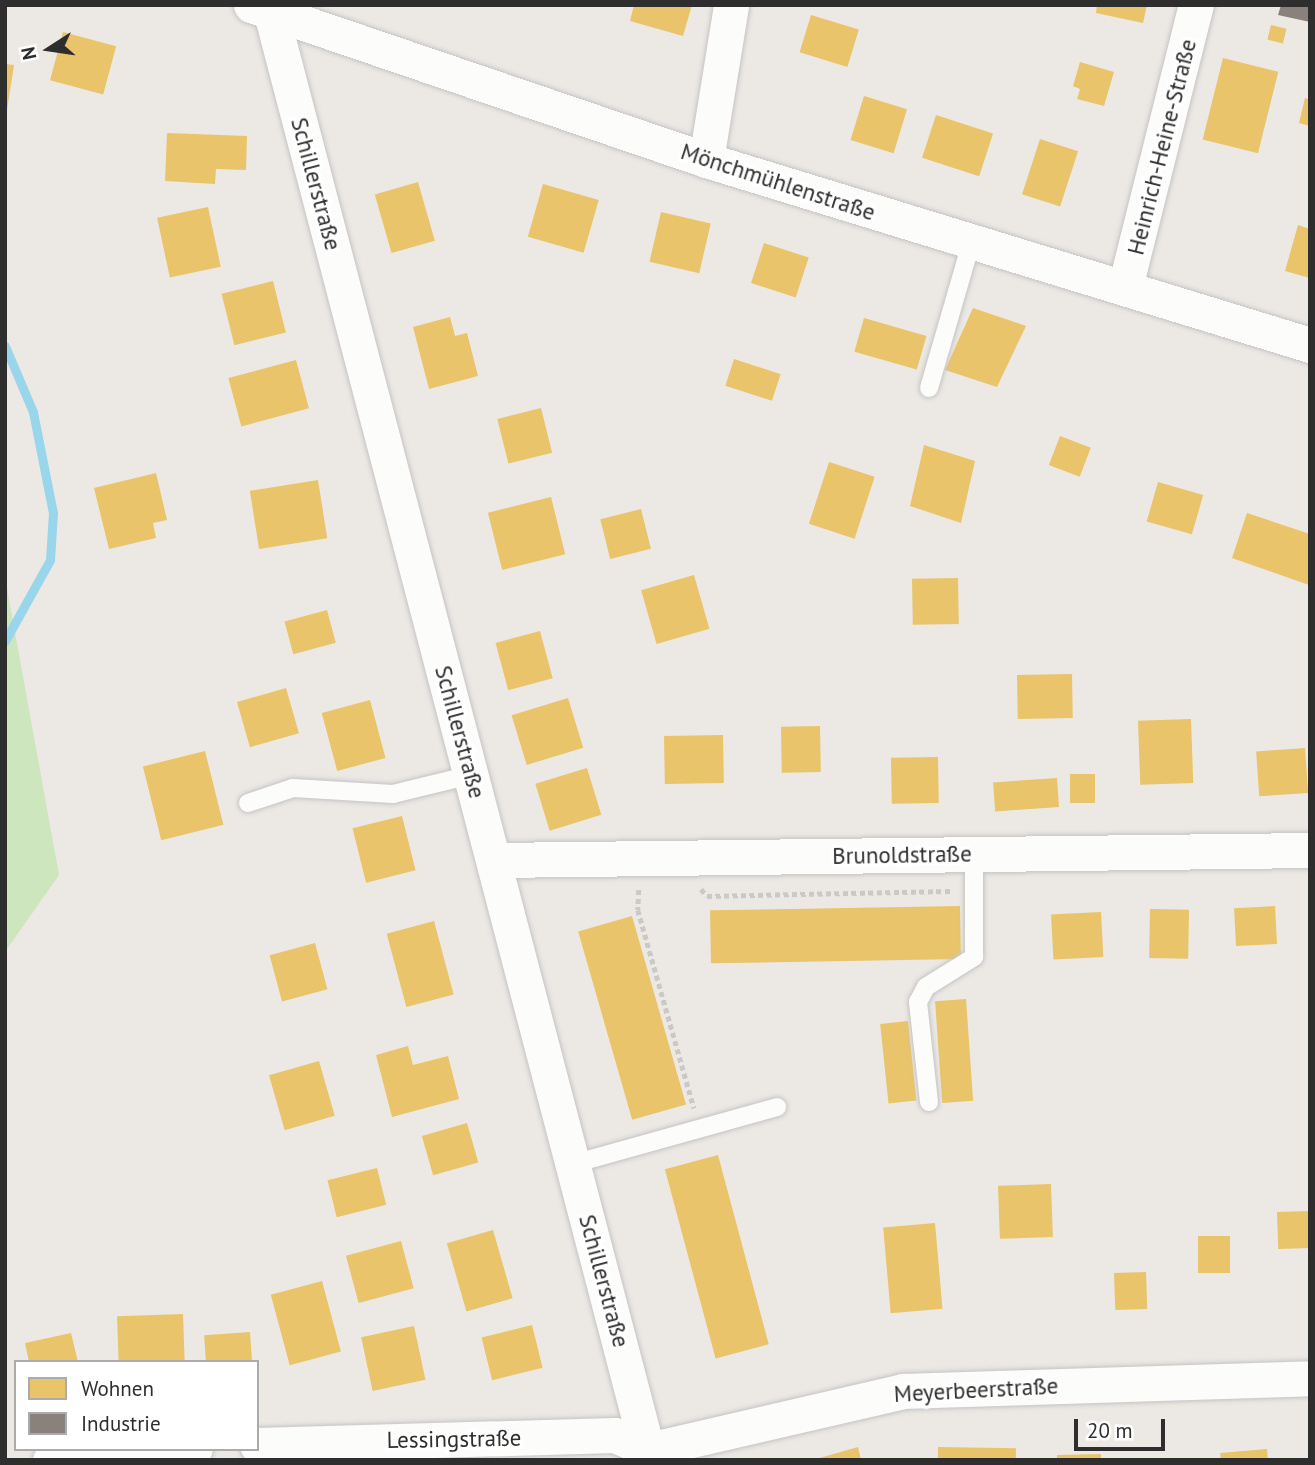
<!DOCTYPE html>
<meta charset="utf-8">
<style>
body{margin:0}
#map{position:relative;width:1315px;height:1465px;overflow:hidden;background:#ece8e4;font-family:"PT Sans",sans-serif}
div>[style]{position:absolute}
.green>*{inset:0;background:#cee6be}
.homes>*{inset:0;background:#e9c46a;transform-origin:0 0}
.industry>*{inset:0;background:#8a817c}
.stream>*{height:9px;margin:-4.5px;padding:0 4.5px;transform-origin:4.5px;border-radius:4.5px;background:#99d6ec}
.path>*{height:4.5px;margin-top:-2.25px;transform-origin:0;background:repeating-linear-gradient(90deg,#c9c9c8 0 5px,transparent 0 8.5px)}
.roads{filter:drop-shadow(0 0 2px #c5c4c5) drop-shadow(0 0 2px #c5c4c5)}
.service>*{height:18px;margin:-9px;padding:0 9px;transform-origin:9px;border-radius:9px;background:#fcfcfb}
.minor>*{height:35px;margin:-17.5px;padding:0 17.5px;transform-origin:17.5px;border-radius:17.5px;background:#fcfcfb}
span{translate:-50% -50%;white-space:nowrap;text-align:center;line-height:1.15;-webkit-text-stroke:7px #fff;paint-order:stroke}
.street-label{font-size:23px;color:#2e2e2e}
.frame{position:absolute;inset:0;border:7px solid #2e2e2e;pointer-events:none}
.legend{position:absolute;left:14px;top:1360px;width:245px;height:91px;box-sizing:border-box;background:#fff;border:2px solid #ababab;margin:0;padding:9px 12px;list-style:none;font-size:21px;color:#2e2e2e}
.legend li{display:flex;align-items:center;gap:14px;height:35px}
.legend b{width:35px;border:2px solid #ababab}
.north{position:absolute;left:14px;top:14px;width:70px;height:70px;-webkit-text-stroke:5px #fff;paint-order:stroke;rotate:258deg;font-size:19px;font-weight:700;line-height:28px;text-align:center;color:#2e2e2e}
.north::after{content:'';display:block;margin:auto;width:24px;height:32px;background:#2e2e2e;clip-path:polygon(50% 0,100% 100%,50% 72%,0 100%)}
.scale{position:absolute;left:1074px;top:1419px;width:91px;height:32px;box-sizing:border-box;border:4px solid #2e2e2e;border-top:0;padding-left:9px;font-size:21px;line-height:24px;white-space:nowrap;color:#2e2e2e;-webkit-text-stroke:5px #fff;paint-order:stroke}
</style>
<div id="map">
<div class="green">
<div style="clip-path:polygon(5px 577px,59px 875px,5px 952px)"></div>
</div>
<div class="homes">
<div style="clip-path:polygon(634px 5px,692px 5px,683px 36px,630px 21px)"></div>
<div style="clip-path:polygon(1097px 5px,1147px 5px,1143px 23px,1096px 13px)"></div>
<div style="left:811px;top:15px;width:50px;height:39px;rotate:17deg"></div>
<div style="left:1271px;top:25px;width:16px;height:15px;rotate:14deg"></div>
<div style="left:63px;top:32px;width:55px;height:50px;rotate:15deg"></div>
<div style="left:1223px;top:58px;width:57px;height:84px;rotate:14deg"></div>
<div style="clip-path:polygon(1080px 62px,1114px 72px,1104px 106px,1077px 99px,1080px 89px,1073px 86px)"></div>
<div style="clip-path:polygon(5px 64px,14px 65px,7px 110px,5px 110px)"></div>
<div style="left:864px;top:96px;width:45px;height:46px;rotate:17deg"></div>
<div style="clip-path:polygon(1305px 98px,1310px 100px,1310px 126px,1299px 123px)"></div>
<div style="left:936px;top:115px;width:60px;height:45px;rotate:18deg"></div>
<div style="clip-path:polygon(167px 133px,247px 136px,246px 170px,216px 169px,215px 184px,165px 181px)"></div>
<div style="left:1040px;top:139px;width:40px;height:58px;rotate:18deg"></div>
<div style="left:418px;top:182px;width:61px;height:45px;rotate:74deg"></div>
<div style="left:543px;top:184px;width:58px;height:55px;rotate:16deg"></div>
<div style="left:208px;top:207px;width:61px;height:52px;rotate:78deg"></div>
<div style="left:661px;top:212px;width:51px;height:51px;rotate:13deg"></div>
<div style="clip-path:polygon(1298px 225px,1310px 229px,1310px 278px,1285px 271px)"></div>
<div style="left:764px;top:243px;width:47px;height:42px;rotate:18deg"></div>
<div style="left:273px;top:281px;width:53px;height:53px;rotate:76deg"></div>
<div style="clip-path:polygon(973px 308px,1026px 326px,997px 387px,945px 370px)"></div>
<div style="clip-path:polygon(450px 317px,455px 336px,467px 333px,478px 376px,429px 389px,413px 327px)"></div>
<div style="left:864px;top:318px;width:65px;height:35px;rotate:16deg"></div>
<div style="left:734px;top:359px;width:49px;height:28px;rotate:18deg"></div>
<div style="left:296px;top:360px;width:50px;height:70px;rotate:75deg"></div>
<div style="left:541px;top:408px;width:46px;height:45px;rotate:76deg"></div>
<div style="left:1060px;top:436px;width:33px;height:31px;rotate:21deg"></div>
<div style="clip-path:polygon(924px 445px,975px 461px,961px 523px,910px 506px)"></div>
<div style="left:829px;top:462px;width:48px;height:65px;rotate:18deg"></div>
<div style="clip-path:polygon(156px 473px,167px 520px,153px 523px,156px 538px,109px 549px,94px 488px)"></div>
<div style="left:318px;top:480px;width:59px;height:69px;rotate:81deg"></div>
<div style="left:1158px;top:482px;width:47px;height:41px;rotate:16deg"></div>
<div style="left:551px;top:497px;width:59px;height:65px;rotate:76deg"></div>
<div style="left:641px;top:509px;width:41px;height:42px;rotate:76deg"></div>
<div style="clip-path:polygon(1247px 513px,1310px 534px,1309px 585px,1232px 558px)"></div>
<div style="left:694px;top:575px;width:56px;height:55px;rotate:74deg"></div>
<div style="left:958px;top:578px;width:46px;height:46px;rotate:89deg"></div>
<div style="left:327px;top:610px;width:34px;height:44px;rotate:75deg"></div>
<div style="left:540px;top:631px;width:49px;height:46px;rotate:75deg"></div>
<div style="left:1072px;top:674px;width:44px;height:55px;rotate:89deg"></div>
<div style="left:286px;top:688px;width:47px;height:51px;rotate:74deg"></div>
<div style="left:568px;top:698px;width:52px;height:59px;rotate:73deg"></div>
<div style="left:370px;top:700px;width:60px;height:50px;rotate:75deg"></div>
<div style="left:1191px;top:719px;width:64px;height:53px;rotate:88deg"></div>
<div style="left:820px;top:726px;width:46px;height:39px;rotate:89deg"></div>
<div style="left:723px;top:735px;width:48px;height:59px;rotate:89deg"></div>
<div style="left:1305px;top:748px;width:45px;height:49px;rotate:86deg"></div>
<div style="left:205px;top:751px;width:76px;height:64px;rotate:76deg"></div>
<div style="left:938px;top:757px;width:46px;height:47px;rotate:89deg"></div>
<div style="left:587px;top:768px;width:49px;height:54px;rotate:73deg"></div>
<div style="left:1070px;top:774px;width:25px;height:29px"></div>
<div style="left:1057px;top:778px;width:29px;height:64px;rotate:86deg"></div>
<div style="left:402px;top:816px;width:56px;height:51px;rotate:76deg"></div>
<div style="left:960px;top:906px;width:53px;height:250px;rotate:89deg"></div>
<div style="left:1275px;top:906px;width:38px;height:41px;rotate:87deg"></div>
<div style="left:1150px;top:909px;width:39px;height:49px;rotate:1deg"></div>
<div style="left:1101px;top:912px;width:45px;height:50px;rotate:87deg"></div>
<div style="left:632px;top:916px;width:196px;height:56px;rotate:74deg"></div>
<div style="left:434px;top:921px;width:76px;height:49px;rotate:75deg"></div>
<div style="left:315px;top:943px;width:48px;height:47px;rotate:75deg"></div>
<div style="left:966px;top:999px;width:102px;height:31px;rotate:86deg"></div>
<div style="left:908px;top:1021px;width:80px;height:28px;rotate:84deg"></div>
<div style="clip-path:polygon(408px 1046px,413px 1065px,448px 1056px,459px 1099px,392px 1117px,376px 1055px)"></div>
<div style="left:319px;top:1061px;width:57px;height:52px;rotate:74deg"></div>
<div style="left:467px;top:1123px;width:41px;height:47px;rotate:74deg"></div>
<div style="left:718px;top:1155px;width:196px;height:55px;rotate:75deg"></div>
<div style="left:377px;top:1168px;width:38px;height:51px;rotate:76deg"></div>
<div style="left:1051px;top:1184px;width:53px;height:53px;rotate:88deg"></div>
<div style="left:1309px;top:1211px;width:37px;height:32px;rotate:88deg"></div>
<div style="left:935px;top:1223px;width:86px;height:52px;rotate:85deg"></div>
<div style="left:493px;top:1230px;width:71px;height:48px;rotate:74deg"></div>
<div style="left:1230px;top:1236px;width:37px;height:32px;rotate:90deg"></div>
<div style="left:401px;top:1241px;width:49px;height:57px;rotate:75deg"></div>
<div style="left:1146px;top:1272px;width:37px;height:32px;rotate:88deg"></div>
<div style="left:322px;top:1281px;width:73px;height:53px;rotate:75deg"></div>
<div style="left:183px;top:1314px;width:48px;height:66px;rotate:88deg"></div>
<div style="left:532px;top:1325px;width:44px;height:52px;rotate:76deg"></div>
<div style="left:414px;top:1326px;width:55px;height:54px;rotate:78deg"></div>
<div style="left:250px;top:1332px;width:30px;height:46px;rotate:86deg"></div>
<div style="clip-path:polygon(71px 1333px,78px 1362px,29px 1362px,25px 1343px)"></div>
<div style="clip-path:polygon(858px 1447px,861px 1460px,816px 1460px,816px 1459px)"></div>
<div style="left:938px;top:1447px;width:78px;height:13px;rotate:1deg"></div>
<div style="left:1267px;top:1449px;width:11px;height:47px;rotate:85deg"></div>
<div style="clip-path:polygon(1101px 1454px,1101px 1460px,1057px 1460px,1057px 1455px)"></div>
</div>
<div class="industry">
<div style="clip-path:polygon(1281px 5px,1310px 5px,1310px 22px,1278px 15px)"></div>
</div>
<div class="stream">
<div style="left:5px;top:346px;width:72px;rotate:67deg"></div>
<div style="left:33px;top:412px;width:103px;rotate:78.8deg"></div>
<div style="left:53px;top:513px;width:47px;rotate:93.7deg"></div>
<div style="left:50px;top:560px;width:93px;rotate:119.1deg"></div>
</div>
<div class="path">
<div style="left:701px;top:889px;width:9px;rotate:49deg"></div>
<div style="left:707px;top:896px;width:244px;rotate:-1.2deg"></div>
<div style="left:639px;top:890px;width:20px;rotate:93deg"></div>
<div style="left:638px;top:910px;width:206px;rotate:74.2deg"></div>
</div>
<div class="roads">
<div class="service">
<div style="left:929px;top:388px;width:151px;rotate:-73.8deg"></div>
<div style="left:248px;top:803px;width:47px;rotate:-18.4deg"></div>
<div style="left:293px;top:788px;width:100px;rotate:3.4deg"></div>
<div style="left:393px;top:794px;width:80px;rotate:-13.7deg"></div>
<div style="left:929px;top:1102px;width:101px;rotate:-96.3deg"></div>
<div style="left:918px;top:1002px;width:17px;rotate:-62deg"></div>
<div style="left:926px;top:987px;width:57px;rotate:-32deg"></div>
<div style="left:974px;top:957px;width:103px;rotate:-90deg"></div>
<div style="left:573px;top:1164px;width:212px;rotate:-15.6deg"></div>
</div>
<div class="minor">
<div style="left:251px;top:5px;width:481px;rotate:18.8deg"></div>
<div style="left:706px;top:160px;width:632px;rotate:17.03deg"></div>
<div style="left:269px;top:5px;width:1504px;rotate:75.33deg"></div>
<div style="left:706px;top:160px;width:157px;rotate:-80.8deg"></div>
<div style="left:1125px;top:287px;width:291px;rotate:-75.9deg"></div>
<div style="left:494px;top:860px;width:816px;rotate:-0.7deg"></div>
<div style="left:257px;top:1445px;width:358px;rotate:-1.6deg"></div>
<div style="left:615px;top:1435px;width:36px;rotate:24deg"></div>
<div style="left:648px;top:1450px;width:262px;rotate:-13deg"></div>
<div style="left:903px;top:1391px;width:407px;rotate:-1.8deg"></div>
<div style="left:50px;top:1460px;width:145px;rotate:-4.3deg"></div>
</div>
</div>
<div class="street-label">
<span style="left:1162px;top:147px;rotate:-76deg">Heinrich-Heine-Straße</span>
<span style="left:778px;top:182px;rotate:18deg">Mönchmühlenstraße</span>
<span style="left:316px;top:184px;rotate:75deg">Schillerstraße</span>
<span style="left:460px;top:732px;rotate:75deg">Schillerstraße</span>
<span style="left:902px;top:855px;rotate:-1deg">Brunoldstraße</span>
<span style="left:604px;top:1281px;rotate:75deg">Schillerstraße</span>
<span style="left:976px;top:1390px;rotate:-3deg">Meyerbeerstraße</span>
<span style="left:454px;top:1439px;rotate:-1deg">Lessingstraße</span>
</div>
<div class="frame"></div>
<ul class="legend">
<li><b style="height:19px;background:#e9c46a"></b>Wohnen</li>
<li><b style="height:19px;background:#8a817c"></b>Industrie</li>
</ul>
<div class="north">N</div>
<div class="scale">20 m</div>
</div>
